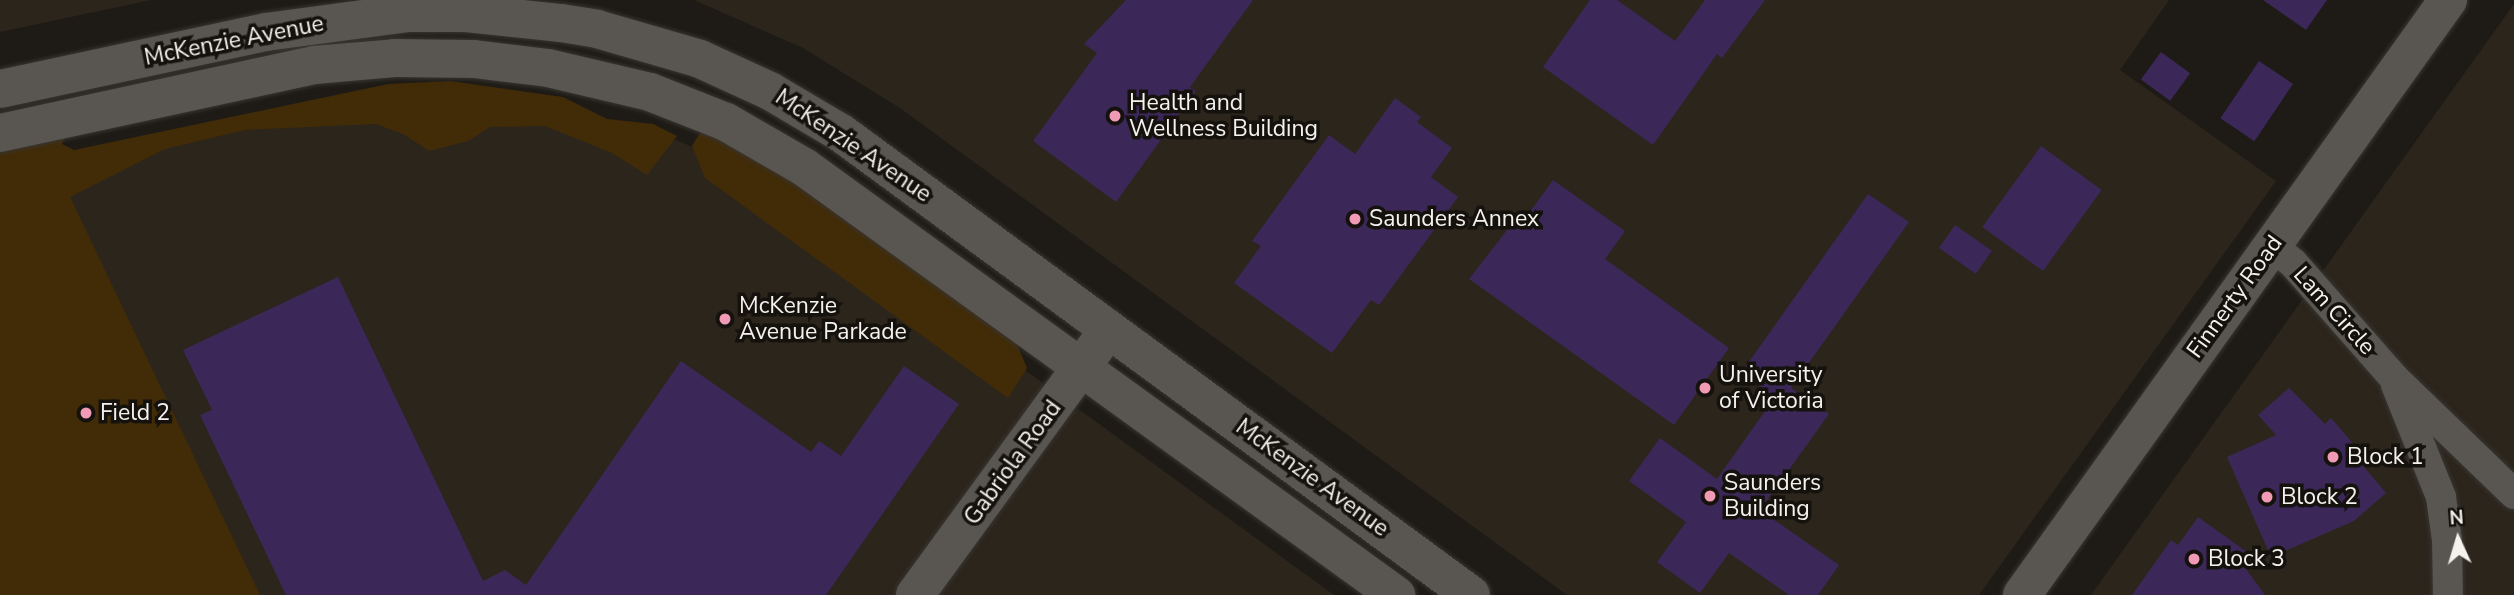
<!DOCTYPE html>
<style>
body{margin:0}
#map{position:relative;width:2514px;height:595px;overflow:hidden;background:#1e1b16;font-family:"Nunito Sans",sans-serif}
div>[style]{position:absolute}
.built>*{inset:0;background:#2c251c}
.green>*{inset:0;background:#422c08}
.building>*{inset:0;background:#3b2858;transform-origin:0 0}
.roads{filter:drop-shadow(0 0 2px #373532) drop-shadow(0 0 2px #373532)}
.street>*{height:30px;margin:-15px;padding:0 15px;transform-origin:15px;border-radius:15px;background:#595550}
.secondary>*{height:38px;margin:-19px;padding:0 19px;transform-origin:19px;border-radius:19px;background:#595550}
.dots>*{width:19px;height:19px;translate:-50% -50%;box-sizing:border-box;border:4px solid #15120e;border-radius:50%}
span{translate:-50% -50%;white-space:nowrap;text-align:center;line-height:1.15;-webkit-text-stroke:7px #15120e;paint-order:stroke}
.street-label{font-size:23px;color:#f4f1ee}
.poi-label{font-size:23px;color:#f4f1ee}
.left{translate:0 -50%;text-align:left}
.north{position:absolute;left:2423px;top:504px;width:70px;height:70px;-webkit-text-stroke:5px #15120e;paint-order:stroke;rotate:356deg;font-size:19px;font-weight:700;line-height:28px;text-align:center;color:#f4f1ee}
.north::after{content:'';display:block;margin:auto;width:24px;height:32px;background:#f4f1ee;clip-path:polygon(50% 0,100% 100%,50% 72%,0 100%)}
</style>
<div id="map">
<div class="built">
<div style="clip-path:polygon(0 0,151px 0,0 32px)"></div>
<div style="clip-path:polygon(694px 0,2169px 0,2120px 70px,2276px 181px,1979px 595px,1567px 595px,900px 108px,803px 48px)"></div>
<div style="clip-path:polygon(2514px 4px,2514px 595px,2091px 595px)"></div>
<div style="clip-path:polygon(543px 103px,669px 137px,716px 157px,801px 207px,1334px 595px,0 595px,0 173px,297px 109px)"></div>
</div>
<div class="green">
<div style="clip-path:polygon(450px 81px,563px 97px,607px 119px,653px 124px,677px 136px,647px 175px,612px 153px,545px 126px,490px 127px,468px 141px,429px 151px,405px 135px,376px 124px,245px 130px,165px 149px,70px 197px,260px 595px,0 595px,0 151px,65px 137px,62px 144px,74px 150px,388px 84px)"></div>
<div style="clip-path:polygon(703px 128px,762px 160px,1017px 344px,1027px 368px,1008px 398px,705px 178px,692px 146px)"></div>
</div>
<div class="building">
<div style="clip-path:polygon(1126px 0,1253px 0,1190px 87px,1196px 91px,1116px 202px,1033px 141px,1097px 53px,1084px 44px)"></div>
<div style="clip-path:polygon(1590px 0,1617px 0,1675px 41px,1705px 0,1765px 0,1722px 58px,1717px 54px,1653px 145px,1543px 67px)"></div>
<div style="clip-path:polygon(2263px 0,2327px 0,2306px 30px)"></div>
<div style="left:2161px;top:52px;width:36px;height:34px;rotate:36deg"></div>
<div style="left:2259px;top:61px;width:41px;height:69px;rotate:34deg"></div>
<div style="clip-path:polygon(1395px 98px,1421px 117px,1417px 122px,1452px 148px,1431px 177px,1458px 197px,1379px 305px,1371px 300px,1332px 353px,1234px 283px,1261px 246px,1252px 241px,1329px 135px,1355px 154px)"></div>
<div style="left:2041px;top:146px;width:75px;height:100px;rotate:36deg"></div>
<div style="clip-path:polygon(1553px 180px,1625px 231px,1605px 259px,1729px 348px,1674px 425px,1469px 279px,1521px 212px,1527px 216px)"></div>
<div style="clip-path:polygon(1868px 194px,1909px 222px,1791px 388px,1829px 414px,1760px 510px,1839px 565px,1818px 595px,1789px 595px,1729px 553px,1700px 593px,1657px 562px,1686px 522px,1629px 481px,1660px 438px,1717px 479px,1775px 397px,1741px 373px)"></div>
<div style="left:1955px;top:225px;width:45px;height:28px;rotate:35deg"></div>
<div style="clip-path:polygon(338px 277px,483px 581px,505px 570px,526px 585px,681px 361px,811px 452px,819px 441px,841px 456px,904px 366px,959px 404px,826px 595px,286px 595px,200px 415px,212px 410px,183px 350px)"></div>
<div style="clip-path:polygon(2289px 388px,2325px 424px,2331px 418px,2369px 462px,2364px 467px,2386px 493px,2354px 521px,2271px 557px,2227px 457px,2276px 435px,2258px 415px)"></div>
<div style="clip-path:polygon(2198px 517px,2261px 562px,2246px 569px,2265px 595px,2132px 595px,2171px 540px,2178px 545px)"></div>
</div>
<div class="roads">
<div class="street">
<div style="left:2272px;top:246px;width:27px;rotate:39deg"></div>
<div style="left:2293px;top:263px;width:153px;rotate:48.7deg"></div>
<div style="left:2394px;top:378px;width:167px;rotate:44deg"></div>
<div style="left:2396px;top:385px;width:121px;rotate:68.1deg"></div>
<div style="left:2441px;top:497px;width:43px;rotate:82.1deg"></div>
<div style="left:2447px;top:540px;width:55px;rotate:89deg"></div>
</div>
<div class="secondary">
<div style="left:0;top:89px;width:272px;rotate:-12.1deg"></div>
<div style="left:266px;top:32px;width:144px;rotate:-7.6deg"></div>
<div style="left:409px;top:13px;width:57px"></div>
<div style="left:466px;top:13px;width:96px;rotate:6deg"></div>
<div style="left:561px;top:23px;width:36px;rotate:9deg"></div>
<div style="left:597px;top:29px;width:107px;rotate:16.2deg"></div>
<div style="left:700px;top:59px;width:77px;rotate:24.6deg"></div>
<div style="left:770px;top:91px;width:82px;rotate:30.6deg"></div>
<div style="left:841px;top:133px;width:781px;rotate:36.25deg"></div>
<div style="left:0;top:133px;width:321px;rotate:-12.2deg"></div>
<div style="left:314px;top:65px;width:81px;rotate:-4.9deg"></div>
<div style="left:395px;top:58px;width:79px;rotate:0.7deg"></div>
<div style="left:474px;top:59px;width:75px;rotate:6.9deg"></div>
<div style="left:548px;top:68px;width:105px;rotate:13.2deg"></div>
<div style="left:650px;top:92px;width:82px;rotate:21.5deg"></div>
<div style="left:726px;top:122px;width:90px;rotate:30deg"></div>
<div style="left:804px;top:167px;width:731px;rotate:35.87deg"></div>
<div style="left:915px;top:595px;width:309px;rotate:-53.9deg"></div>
<div style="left:2022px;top:595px;width:732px;rotate:-54.4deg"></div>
</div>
</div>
<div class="dots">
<div style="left:1115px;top:116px;background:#f09ab5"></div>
<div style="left:1355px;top:219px;background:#f09ab5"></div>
<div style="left:725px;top:319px;background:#f09ab5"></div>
<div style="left:1705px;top:388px;background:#f09ab5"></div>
<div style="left:86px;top:413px;background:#f09ab5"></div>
<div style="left:2333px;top:457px;background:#f09ab5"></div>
<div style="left:1710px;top:496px;background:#f09ab5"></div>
<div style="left:2267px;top:497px;background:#f09ab5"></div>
<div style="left:2194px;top:559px;background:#f09ab5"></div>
</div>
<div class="street-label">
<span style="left:234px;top:41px;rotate:-11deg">McKenzie Avenue</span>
<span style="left:853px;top:146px;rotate:34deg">McKenzie Avenue</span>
<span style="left:2235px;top:297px;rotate:-54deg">Finnerty Road</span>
<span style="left:2334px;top:311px;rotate:48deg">Lam Circle</span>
<span style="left:1013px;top:463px;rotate:-54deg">Gabriola Road</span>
<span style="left:1312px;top:478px;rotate:36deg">McKenzie Avenue</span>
</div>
<div class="poi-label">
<span class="left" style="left:1129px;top:116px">Health and<br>Wellness Building</span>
<span class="left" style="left:1369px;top:219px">Saunders Annex</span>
<span class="left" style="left:739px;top:319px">McKenzie<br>Avenue Parkade</span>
<span class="left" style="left:1719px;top:388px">University<br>of Victoria</span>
<span class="left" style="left:100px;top:413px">Field 2</span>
<span class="left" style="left:2347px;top:457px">Block 1</span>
<span class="left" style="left:1724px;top:496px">Saunders<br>Building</span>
<span class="left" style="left:2281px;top:497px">Block 2</span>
<span class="left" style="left:2208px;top:559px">Block 3</span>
</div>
<div class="north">N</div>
</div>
